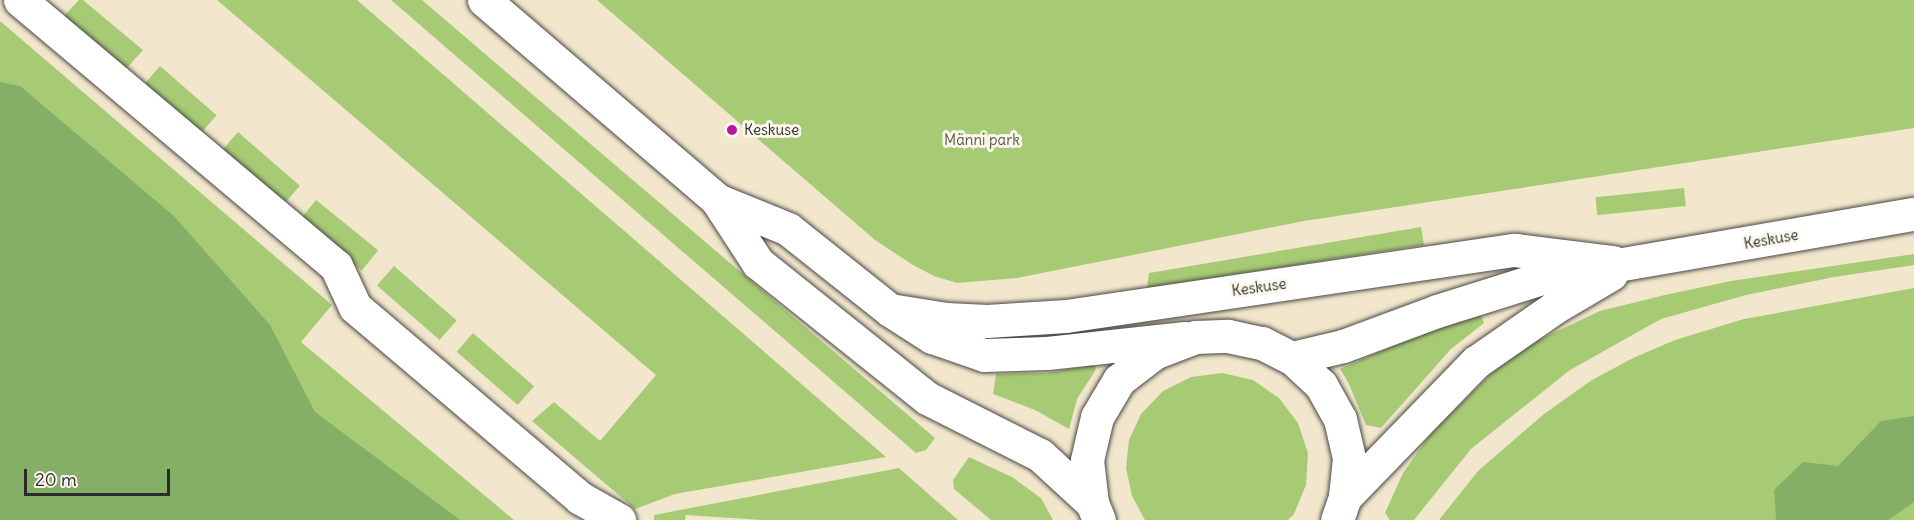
<!DOCTYPE html>
<meta charset="utf-8">
<style>
body{margin:0}
#map{position:relative;width:1914px;height:520px;overflow:hidden;background:#f2e7cd;font-family:Delius,sans-serif}
div>[style]{position:absolute}
.green>*{inset:0;background:#a7cb75;transform-origin:0 0}
.forest>*{inset:0;background:#85af66}
.roads{filter:drop-shadow(0 0 2px #494743) drop-shadow(0 0 2px #494743)}
.minor>*{height:33px;margin:-16.5px;padding:0 16.5px;transform-origin:16.5px;border-radius:16.5px;background:#fff}
.tertiary>*{height:33px;margin:-16.5px;padding:0 16.5px;transform-origin:16.5px;border-radius:16.5px;background:#fff}
.secondary>*{height:33px;margin:-16.5px;padding:0 16.5px;transform-origin:16.5px;border-radius:16.5px;background:#fff}
.dots>*{width:16px;height:16px;translate:-50% -50%;box-sizing:border-box;border:3px solid #fbf7ec;border-radius:50%}
span{translate:-50% -50%;white-space:nowrap;text-align:center;line-height:1.15;-webkit-text-stroke:6px #fbf7ec;paint-order:stroke}
.poi-label{font-size:15px;color:#2b2b2b}
.left{translate:0 -50%;text-align:left}
.park-label{font-size:15px;color:#505b41}
.street-label{font-size:15px;color:#2b2b2b}
.scale{position:absolute;left:24px;top:469px;width:146px;height:27px;box-sizing:border-box;border:3px solid #2b2b2b;border-top:0;padding-left:8px;font-size:18px;line-height:21px;white-space:nowrap;color:#2b2b2b;-webkit-text-stroke:4px #fbf7ec;paint-order:stroke}
</style>
<div id="map">
<div class="green">
<div style="clip-path:polygon(79px 0,83px 0,143px 50px,125px 70px,63px 17px)"></div>
<div style="clip-path:polygon(217px 0,357px 0,886px 457px,675px 494px,635px 509px,532px 421px,554px 402px,600px 441px,656px 375px)"></div>
<div style="clip-path:polygon(391px 0,422px 0,935px 438px,926px 450px,916px 453px)"></div>
<div style="clip-path:polygon(597px 0,1914px 0,1914px 128px,1304px 221px,1017px 278px,957px 283px,934px 276px,913px 265px,875px 240px)"></div>
<div style="clip-path:polygon(0 21px,332px 305px,301px 342px,514px 520px,0 520px)"></div>
<div style="left:160px;top:66px;width:75px;height:27px;rotate:41deg"></div>
<div style="left:238px;top:132px;width:82px;height:25px;rotate:41deg"></div>
<div style="left:1684px;top:188px;width:18px;height:89px;rotate:84deg"></div>
<div style="left:316px;top:200px;width:80px;height:26px;rotate:39deg"></div>
<div style="clip-path:polygon(1421px 227px,1424px 245px,1147px 288px,1149px 273px)"></div>
<div style="clip-path:polygon(1914px 254px,1914px 265px,1834px 277px,1746px 295px,1661px 319px,1570px 370px,1471px 449px,1414px 520px,1390px 520px,1385px 513px,1403px 473px,1432px 432px,1497px 368px,1532px 343px,1600px 311px,1665px 295px,1731px 281px)"></div>
<div style="left:394px;top:266px;width:83px;height:26px;rotate:41deg"></div>
<div style="clip-path:polygon(1914px 288px,1914px 520px,1439px 520px,1478px 471px,1544px 414px,1592px 380px,1633px 358px,1675px 340px,1744px 319px)"></div>
<div style="clip-path:polygon(1478px 309px,1484px 323px,1451px 349px,1381px 428px,1366px 425px,1348px 382px,1340px 369px)"></div>
<div style="left:473px;top:333px;width:81px;height:25px;rotate:41deg"></div>
<div style="clip-path:polygon(1092px 365px,1096px 367px,1095px 371px,1077px 399px,1069px 429px,1035px 410px,993px 394px,996px 374px,1046px 373px)"></div>
<div style="clip-path:polygon(1222px 373px,1253px 380px,1279px 398px,1298px 423px,1308px 453px,1306px 485px,1294px 514px,1288px 520px,1145px 520px,1132px 496px,1126px 468px,1129px 440px,1141px 414px,1163px 391px,1191px 377px)"></div>
<div style="clip-path:polygon(969px 457px,1012px 477px,1041px 498px,1053px 520px,991px 520px,954px 489px,953px 480px)"></div>
<div style="clip-path:polygon(899px 468px,958px 520px,762px 520px,686px 515px,685px 520px,654px 520px,654px 515px)"></div>
</div>
<div class="forest">
<div style="clip-path:polygon(0 82px,20px 86px,174px 216px,270px 325px,315px 412px,460px 520px,0 520px)"></div>
<div style="clip-path:polygon(1914px 416px,1914px 502px,1888px 520px,1776px 520px,1774px 490px,1803px 462px,1838px 466px,1881px 421px)"></div>
</div>
<div class="roads">
<div class="minor">
<div style="left:20px;top:0;width:413px;rotate:40.1deg"></div>
<div style="left:336px;top:266px;width:45px;rotate:65.1deg"></div>
<div style="left:355px;top:307px;width:295px;rotate:40.3deg"></div>
<div style="left:580px;top:498px;width:45px;rotate:29.4deg"></div>
</div>
<div class="tertiary">
<div style="left:484px;top:0;width:307px;rotate:40.6deg"></div>
<div style="left:717px;top:200px;width:75px;rotate:56.9deg"></div>
<div style="left:758px;top:263px;width:216px;rotate:38.6deg"></div>
<div style="left:927px;top:398px;width:127px;rotate:26.8deg"></div>
<div style="left:1040px;top:455px;width:71px;rotate:42.7deg"></div>
<div style="left:717px;top:200px;width:77px;rotate:22.2deg"></div>
<div style="left:788px;top:229px;width:130px;rotate:38.5deg"></div>
<div style="left:890px;top:310px;width:50px;rotate:32.7deg"></div>
<div style="left:932px;top:337px;width:55px;rotate:19.1deg"></div>
<div style="left:984px;top:355px;width:63px;rotate:-1.8deg"></div>
<div style="left:1047px;top:353px;width:139px;rotate:-6.2deg"></div>
<div style="left:890px;top:310px;width:57px;rotate:9.1deg"></div>
<div style="left:946px;top:319px;width:41px;rotate:2.8deg"></div>
<div style="left:987px;top:321px;width:79px;rotate:-3.6deg"></div>
<div style="left:1066px;top:316px;width:454px;rotate:-8.4deg"></div>
<div style="left:1515px;top:250px;width:99px;rotate:7deg"></div>
</div>
<div class="secondary">
<div style="left:1292px;top:358px;width:52px;rotate:-13.2deg"></div>
<div style="left:1343px;top:346px;width:100px;rotate:-20.4deg"></div>
<div style="left:1437px;top:311px;width:110px;rotate:-17.4deg"></div>
<div style="left:1542px;top:278px;width:377px;rotate:-9.8deg"></div>
<div style="left:1345px;top:497px;width:188px;rotate:-45.9deg"></div>
<div style="left:1476px;top:362px;width:96px;rotate:-34.8deg"></div>
<div style="left:1555px;top:307px;width:65px;rotate:-30.5deg"></div>
<div style="left:1099px;top:520px;width:18px;rotate:-112deg"></div>
<div style="left:1092px;top:503px;width:43px;rotate:-96.6deg"></div>
<div style="left:1087px;top:460px;width:44px;rotate:-76.9deg"></div>
<div style="left:1097px;top:417px;width:43px;rotate:-59.3deg"></div>
<div style="left:1119px;top:380px;width:44px;rotate:-37.6deg"></div>
<div style="left:1154px;top:353px;width:44px;rotate:-21.3deg"></div>
<div style="left:1195px;top:337px;width:33px;rotate:-2deg"></div>
<div style="left:1228px;top:336px;width:35px;rotate:12deg"></div>
<div style="left:1262px;top:343px;width:34px;rotate:27deg"></div>
<div style="left:1292px;top:358px;width:40px;rotate:43deg"></div>
<div style="left:1321px;top:385px;width:39px;rotate:61deg"></div>
<div style="left:1340px;top:419px;width:40px;rotate:77deg"></div>
<div style="left:1349px;top:458px;width:39px;rotate:96deg"></div>
<div style="left:1345px;top:497px;width:24px;rotate:109deg"></div>
</div>
</div>
<div class="dots">
<div style="left:732px;top:130px;background:#b5179e"></div>
</div>
<div class="poi-label">
<span class="left" style="left:744px;top:130px">Keskuse</span>
</div>
<div class="park-label">
<span style="left:982px;top:140px">Männi park</span>
</div>
<div class="street-label">
<span style="left:1771px;top:239px;rotate:-10deg">Keskuse</span>
<span style="left:1259px;top:287px;rotate:-8deg">Keskuse</span>
</div>
<div class="scale">20 m</div>
</div>
